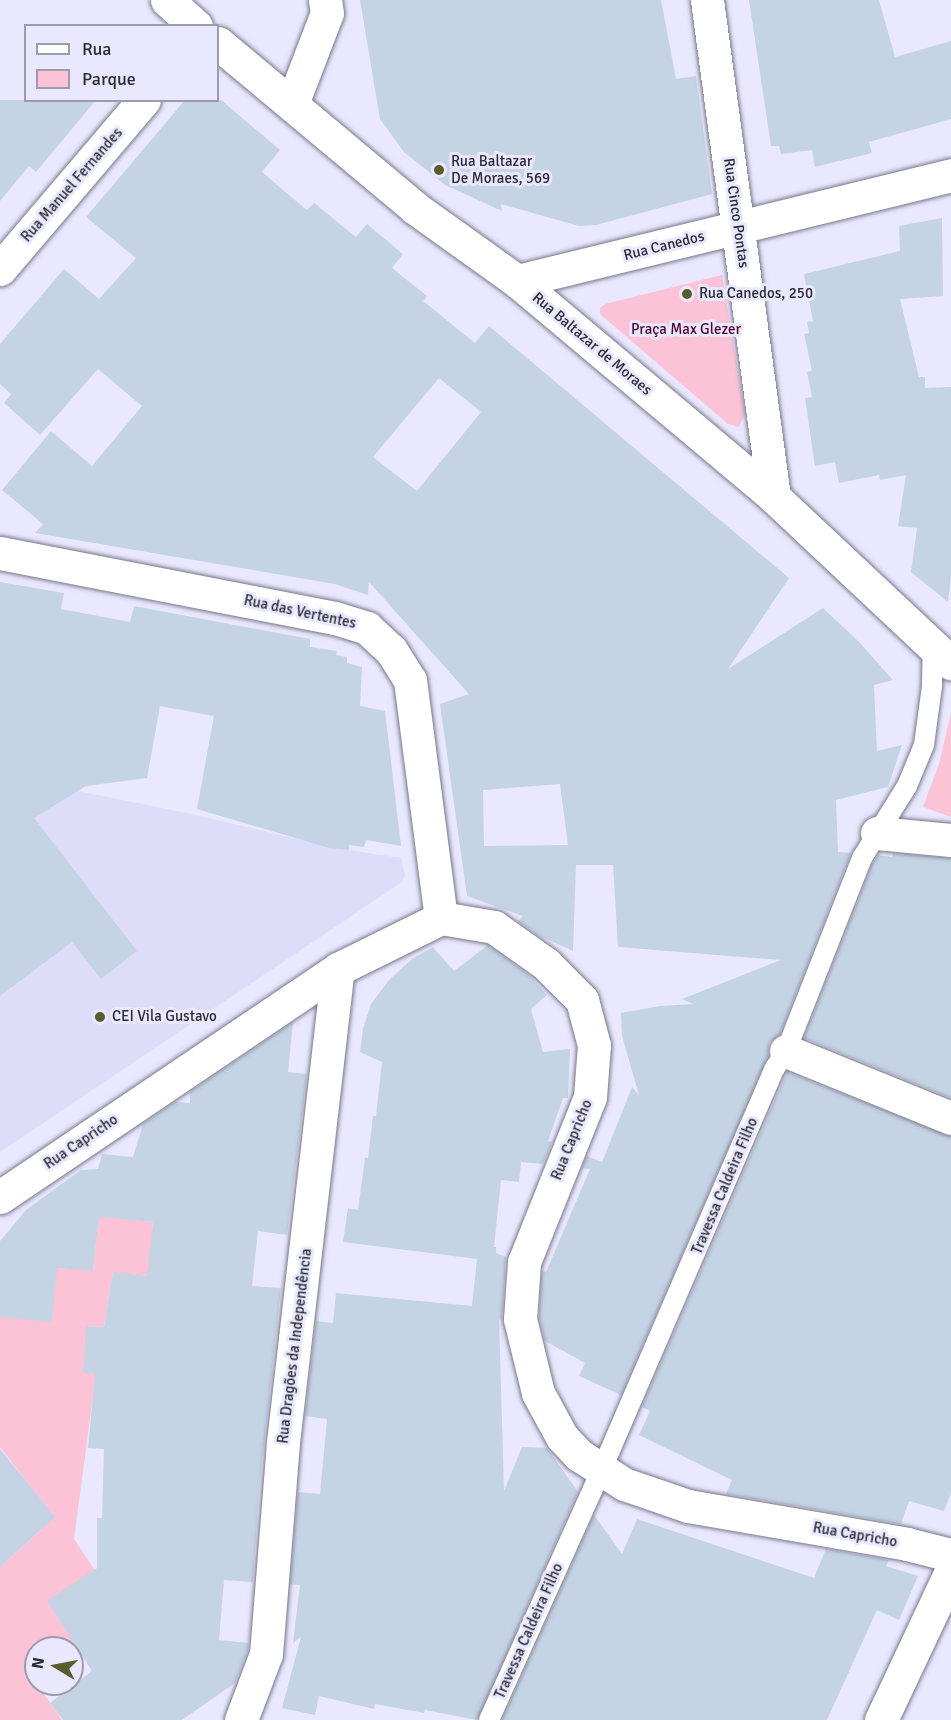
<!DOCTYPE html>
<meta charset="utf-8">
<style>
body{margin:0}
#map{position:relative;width:951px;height:1720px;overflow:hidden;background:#e9e8fe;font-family:Signika,sans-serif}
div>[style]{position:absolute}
.built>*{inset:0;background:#dddcf9}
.green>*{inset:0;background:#fbc3d5}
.building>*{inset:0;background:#c5d4e5}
.roads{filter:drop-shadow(0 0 2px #78778a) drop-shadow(0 0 2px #78778a)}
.lane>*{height:20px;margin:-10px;padding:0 10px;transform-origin:10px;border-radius:10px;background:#fff}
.street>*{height:33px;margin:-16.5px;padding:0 16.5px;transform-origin:16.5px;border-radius:16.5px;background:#fff}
.secondary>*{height:33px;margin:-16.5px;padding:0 16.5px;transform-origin:16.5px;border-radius:16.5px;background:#fff}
.dots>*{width:16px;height:16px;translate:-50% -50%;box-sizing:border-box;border:3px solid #e9e8fe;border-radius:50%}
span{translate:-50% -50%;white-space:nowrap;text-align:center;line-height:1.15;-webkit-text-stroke:6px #e9e8fe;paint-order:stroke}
.poi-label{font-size:15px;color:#2b2b33}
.left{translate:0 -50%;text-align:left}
.street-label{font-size:15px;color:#2b2b33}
.park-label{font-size:15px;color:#53062d}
.legend{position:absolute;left:24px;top:24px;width:195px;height:78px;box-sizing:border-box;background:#e9e8fe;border:2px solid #9d9cad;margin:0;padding:8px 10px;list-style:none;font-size:18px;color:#2b2b33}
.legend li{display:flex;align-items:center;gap:12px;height:30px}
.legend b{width:30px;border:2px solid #9d9cad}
.north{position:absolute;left:24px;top:1636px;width:60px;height:60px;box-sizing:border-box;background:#e9e8fe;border:2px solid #9d9cad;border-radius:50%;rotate:280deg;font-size:16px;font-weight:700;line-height:24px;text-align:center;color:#2b2b33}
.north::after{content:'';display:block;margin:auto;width:21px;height:27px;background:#585d2a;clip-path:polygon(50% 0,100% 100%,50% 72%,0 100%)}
</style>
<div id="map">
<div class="built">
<div style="clip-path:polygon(68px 789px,196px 815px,335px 848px,401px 858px,405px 875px,402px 882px,0 1152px,0 831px)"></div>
</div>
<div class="green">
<div style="clip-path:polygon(722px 275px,745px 414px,739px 427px,728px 424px,600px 314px,600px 308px,605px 304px)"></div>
<div style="clip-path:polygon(951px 713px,951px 817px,923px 807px,939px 764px)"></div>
<div style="clip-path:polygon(99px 1216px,153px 1222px,149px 1276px,113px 1273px,104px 1327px,86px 1326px,96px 1374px,74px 1539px,127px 1619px,89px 1639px,72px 1657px,72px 1648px,36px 1648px,36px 1684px,48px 1684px,42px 1691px,62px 1720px,0 1720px,0 1567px,42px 1529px,32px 1489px,0 1447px,0 1316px,57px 1268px,93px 1270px)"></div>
</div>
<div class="building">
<div style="clip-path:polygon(360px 0,661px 0,676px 79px,696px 76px,712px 194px,596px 225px,579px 226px,501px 204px,502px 211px,445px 185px,404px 152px,380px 119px)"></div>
<div style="clip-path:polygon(749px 0,879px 0,895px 57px,951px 41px,951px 119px,869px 142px,872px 153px,815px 167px,812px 150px,781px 154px,779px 146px,771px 146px)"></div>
<div style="clip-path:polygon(0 100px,96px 100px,36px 172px,29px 166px,0 201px)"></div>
<div style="clip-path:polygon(evenodd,185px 100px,221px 100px,280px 150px,262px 172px,283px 190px,307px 210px,314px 203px,356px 237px,367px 224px,403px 254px,392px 268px,427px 296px,423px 301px,475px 343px,489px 326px,789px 578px,728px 669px,823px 608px,859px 642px,893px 680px,874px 685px,877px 751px,902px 745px,888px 787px,836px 800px,838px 852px,851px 853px,780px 1034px,769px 1043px,768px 1056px,621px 1395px,579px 1376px,585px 1363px,545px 1341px,539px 1317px,542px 1271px,546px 1272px,590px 1169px,582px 1168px,587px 1156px,602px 1162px,632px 1087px,639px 1095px,622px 1036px,621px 1013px,660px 1006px,694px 1004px,682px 999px,781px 960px,618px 947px,613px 865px,576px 865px,573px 951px,538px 935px,518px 921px,523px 916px,467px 896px,440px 704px,469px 694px,369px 582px,368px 595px,335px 584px,35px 533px,43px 524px,2px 490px,51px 431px,92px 466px,142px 406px,98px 369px,40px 435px,4px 403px,11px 394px,0 384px,0 344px,64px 269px,99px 299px,136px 258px,86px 217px,185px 100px,439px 378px,481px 412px,417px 491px,373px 457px,439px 378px,185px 100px,560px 784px,568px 845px,484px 846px,483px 790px,560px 784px)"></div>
<div style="clip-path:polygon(942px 218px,943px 296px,900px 299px,919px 377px,925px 377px,925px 388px,951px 387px,951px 576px,948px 602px,911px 572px,917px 528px,898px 526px,906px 475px,880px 480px,879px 475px,839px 483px,835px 462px,815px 466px,805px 398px,812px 397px,807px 372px,812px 371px,804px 334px,809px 333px,807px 322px,813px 321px,804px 274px,900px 251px,899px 226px)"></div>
<div style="clip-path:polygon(0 582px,64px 593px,61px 609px,130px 622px,134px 606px,310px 639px,310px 647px,337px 651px,336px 655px,347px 657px,347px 663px,362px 667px,360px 706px,385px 711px,401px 846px,366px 840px,364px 847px,349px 845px,349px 850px,329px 848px,197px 809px,214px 716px,160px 706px,147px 778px,86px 786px,34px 818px,137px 951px,101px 979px,72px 942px,0 996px)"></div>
<div style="clip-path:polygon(893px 853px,951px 858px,951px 1098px,804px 1038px,873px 863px,878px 855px,892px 857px)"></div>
<div style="clip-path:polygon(488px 945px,529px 975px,547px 995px,531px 1009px,543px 1052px,570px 1049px,568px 1098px,563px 1098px,548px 1141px,552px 1142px,543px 1164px,521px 1162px,519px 1182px,501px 1180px,494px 1247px,496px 1247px,496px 1253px,506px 1257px,502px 1321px,499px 1319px,504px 1491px,522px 1447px,547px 1448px,578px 1492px,477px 1720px,425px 1710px,424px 1713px,375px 1704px,374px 1709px,319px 1696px,315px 1715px,282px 1708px,301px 1637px,293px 1643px,300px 1585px,290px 1584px,298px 1492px,320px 1494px,327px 1419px,305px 1416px,316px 1321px,333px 1323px,336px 1293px,472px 1306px,477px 1259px,343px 1242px,348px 1208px,358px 1210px,365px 1158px,368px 1158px,373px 1116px,376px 1116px,382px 1062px,360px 1052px,363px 1029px,371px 1004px,389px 980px,412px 959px,433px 947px,454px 971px)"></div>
<div style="clip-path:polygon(293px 1022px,288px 1072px,307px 1074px,287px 1235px,258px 1231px,252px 1286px,281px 1288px,259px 1489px,253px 1582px,224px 1580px,219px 1640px,248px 1643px,248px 1650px,235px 1683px,182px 1720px,63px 1720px,50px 1703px,92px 1671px,47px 1601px,97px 1568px,97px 1518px,102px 1518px,104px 1449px,88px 1448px,95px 1374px,83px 1373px,86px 1326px,104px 1327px,113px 1272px,147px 1276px,153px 1222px,99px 1217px,93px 1271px,57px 1268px,52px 1322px,0 1317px,0 1241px,26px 1210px,81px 1170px,98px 1169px,102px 1154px,133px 1157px,143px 1124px,175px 1102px,190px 1103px,190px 1092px)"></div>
<div style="clip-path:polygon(787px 1072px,951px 1136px,951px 1493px,944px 1511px,909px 1501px,901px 1524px,726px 1494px,732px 1480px,639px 1435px,650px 1411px,642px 1407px)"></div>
<div style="clip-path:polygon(0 1449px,55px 1517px,0 1567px)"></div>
<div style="clip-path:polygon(594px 1515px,622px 1554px,637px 1519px,814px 1578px,826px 1549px,889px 1560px,886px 1566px,918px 1576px,899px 1620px,877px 1610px,827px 1720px,502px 1720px)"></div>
</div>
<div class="roads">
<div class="lane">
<div style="left:489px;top:1720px;width:275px;rotate:-65.8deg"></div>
<div style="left:602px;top:1469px;width:437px;rotate:-66.7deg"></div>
<div style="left:775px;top:1068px;width:20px;rotate:-57deg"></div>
<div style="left:786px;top:1051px;width:207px;rotate:-68.5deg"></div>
<div style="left:862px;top:858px;width:85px;rotate:-58deg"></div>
<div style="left:907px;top:786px;width:44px;rotate:-67.5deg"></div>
<div style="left:924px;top:745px;width:60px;rotate:-82.3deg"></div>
<div style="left:932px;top:686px;width:39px;rotate:-89deg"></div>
</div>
<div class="street">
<div style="left:167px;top:0;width:39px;rotate:42deg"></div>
<div style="left:707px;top:0;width:501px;rotate:82.32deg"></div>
<div style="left:218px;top:43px;width:257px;rotate:39.9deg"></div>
<div style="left:415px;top:208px;width:125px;rotate:35.6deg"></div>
<div style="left:517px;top:281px;width:336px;rotate:40deg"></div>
<div style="left:774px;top:497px;width:243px;rotate:43.2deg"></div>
<div style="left:292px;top:104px;width:97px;rotate:-69deg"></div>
<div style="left:327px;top:13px;width:13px;rotate:-99deg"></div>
<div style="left:0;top:269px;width:222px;rotate:-49.6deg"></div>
<div style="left:517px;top:281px;width:447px;rotate:-13.7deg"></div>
<div style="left:0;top:553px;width:341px;rotate:11deg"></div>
<div style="left:335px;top:618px;width:34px;rotate:17deg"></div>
<div style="left:367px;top:628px;width:33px;rotate:43deg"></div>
<div style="left:391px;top:650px;width:36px;rotate:58deg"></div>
<div style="left:410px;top:680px;width:240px;rotate:82.6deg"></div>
<div style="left:877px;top:833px;width:74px;rotate:5.4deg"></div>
<div style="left:786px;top:1051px;width:178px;rotate:22.1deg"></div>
<div style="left:0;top:1197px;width:408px;rotate:-34deg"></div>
<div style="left:338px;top:969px;width:115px;rotate:-26.3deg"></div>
<div style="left:441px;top:918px;width:54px;rotate:9.6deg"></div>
<div style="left:494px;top:927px;width:64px;rotate:35.4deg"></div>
<div style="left:546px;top:964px;width:51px;rotate:45deg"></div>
<div style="left:582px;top:1000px;width:47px;rotate:75.1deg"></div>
<div style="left:594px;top:1045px;width:52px;rotate:94.4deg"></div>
<div style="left:590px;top:1097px;width:178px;rotate:111.8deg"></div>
<div style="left:524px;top:1262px;width:57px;rotate:94deg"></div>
<div style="left:520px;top:1319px;width:76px;rotate:76.3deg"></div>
<div style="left:538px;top:1393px;width:50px;rotate:61.4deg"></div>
<div style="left:562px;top:1437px;width:25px;rotate:47deg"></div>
<div style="left:579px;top:1455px;width:54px;rotate:32.8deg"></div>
<div style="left:624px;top:1484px;width:68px;rotate:19deg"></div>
<div style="left:688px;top:1506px;width:222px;rotate:9.8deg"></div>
<div style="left:907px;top:1544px;width:45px;rotate:14deg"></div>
<div style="left:241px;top:1720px;width:71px;rotate:-69.3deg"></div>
<div style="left:266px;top:1654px;width:213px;rotate:-85.4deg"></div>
<div style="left:283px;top:1442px;width:476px;rotate:-83.4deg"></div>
</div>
<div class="secondary">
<div style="left:881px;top:1720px;width:165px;rotate:-64.8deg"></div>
</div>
</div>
<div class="dots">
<div style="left:439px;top:170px;background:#585d2a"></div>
<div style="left:687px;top:294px;background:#585d2a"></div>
<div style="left:100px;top:1017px;background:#585d2a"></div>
</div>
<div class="poi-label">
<span class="left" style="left:451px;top:170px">Rua Baltazar<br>De Moraes, 569</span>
<span class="left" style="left:699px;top:294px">Rua Canedos, 250</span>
<span class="left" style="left:112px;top:1017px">CEI Vila Gustavo</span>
</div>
<div class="street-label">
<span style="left:72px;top:185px;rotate:-49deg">Rua Manuel Fernandes</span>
<span style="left:736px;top:213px;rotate:82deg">Rua Cinco Pontas</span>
<span style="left:664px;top:246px;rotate:-14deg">Rua Canedos</span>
<span style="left:592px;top:344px;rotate:40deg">Rua Baltazar de Moraes</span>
<span style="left:300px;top:612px;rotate:12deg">Rua das Vertentes</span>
<span style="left:572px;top:1140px;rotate:-68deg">Rua Capricho</span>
<span style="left:81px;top:1142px;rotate:-34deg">Rua Capricho</span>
<span style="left:725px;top:1186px;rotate:-67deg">Travessa Caldeira Filho</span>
<span style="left:295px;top:1346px;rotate:-83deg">Rua Dragões da Independência</span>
<span style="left:855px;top:1535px;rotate:10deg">Rua Capricho</span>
<span style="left:529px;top:1631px;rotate:-66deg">Travessa Caldeira Filho</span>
</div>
<div class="park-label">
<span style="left:686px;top:330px">Praça Max Glezer</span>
</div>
<ul class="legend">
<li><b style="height:8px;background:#fff"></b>Rua</li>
<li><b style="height:16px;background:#fbc3d5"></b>Parque</li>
</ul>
<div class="north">N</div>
</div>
